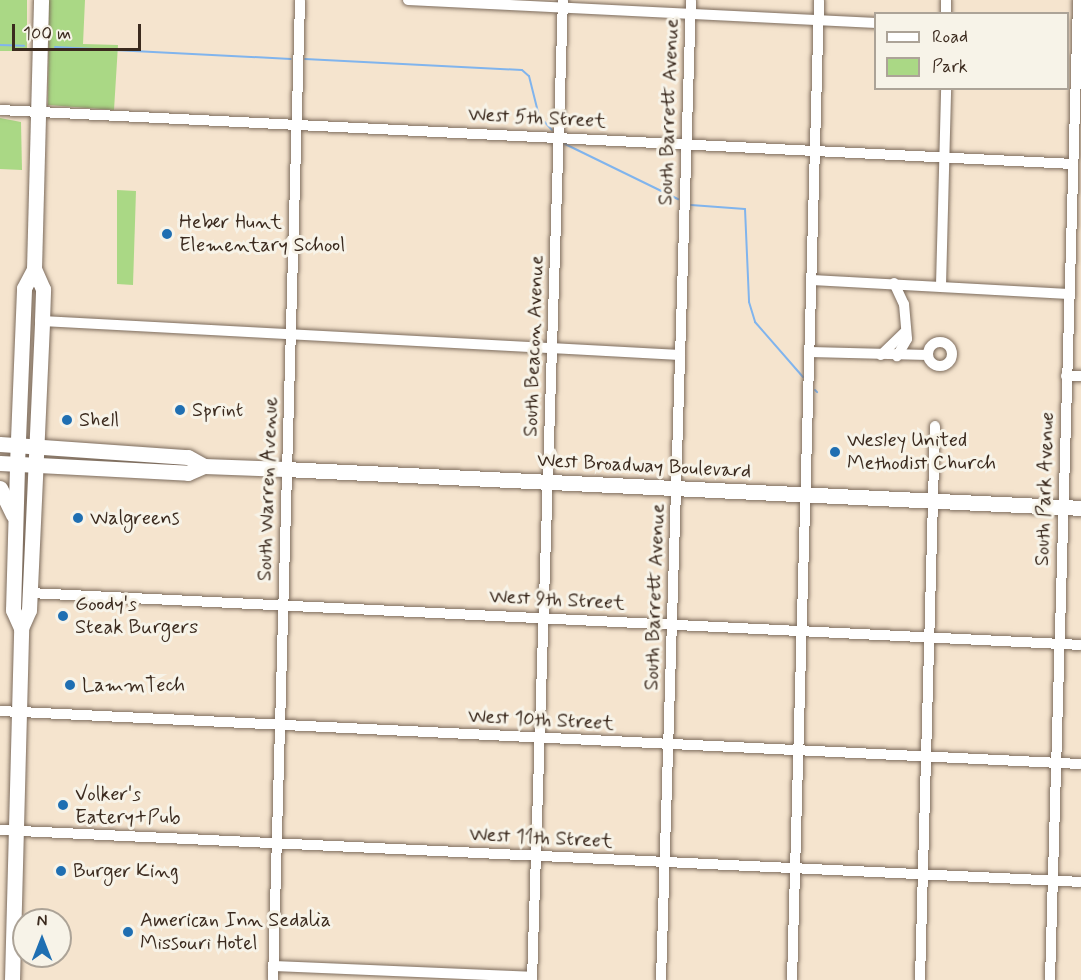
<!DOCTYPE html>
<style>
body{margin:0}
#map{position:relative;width:1081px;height:980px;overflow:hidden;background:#f5e4ce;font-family:Mynerve,sans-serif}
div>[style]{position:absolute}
.green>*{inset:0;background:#aad885;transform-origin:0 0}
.stream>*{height:2px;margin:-1px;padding:0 1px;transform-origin:1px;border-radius:1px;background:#80b4ed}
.roads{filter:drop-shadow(0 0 2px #7c6b5c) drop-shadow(0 0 2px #7c6b5c)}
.minor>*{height:10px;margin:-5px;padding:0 5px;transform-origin:5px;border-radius:5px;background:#fff}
.minor>.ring{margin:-5px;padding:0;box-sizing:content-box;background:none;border:10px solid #fff;border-radius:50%}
.highway>*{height:15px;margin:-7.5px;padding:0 7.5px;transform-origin:7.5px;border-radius:7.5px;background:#fff}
.dots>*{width:16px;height:16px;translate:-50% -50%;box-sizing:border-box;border:3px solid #f7f3e8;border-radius:50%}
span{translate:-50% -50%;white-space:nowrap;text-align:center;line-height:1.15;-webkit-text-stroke:6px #f7f3e8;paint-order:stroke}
.street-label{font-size:20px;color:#3b2a1e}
.poi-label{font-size:20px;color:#3b2a1e}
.left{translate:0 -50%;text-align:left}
.legend{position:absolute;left:874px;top:12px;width:195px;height:78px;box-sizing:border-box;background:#f7f3e8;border:2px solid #aca397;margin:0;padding:8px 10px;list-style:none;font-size:18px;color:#3b2a1e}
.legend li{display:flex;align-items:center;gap:12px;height:30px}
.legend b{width:30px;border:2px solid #aca397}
.north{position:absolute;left:12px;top:908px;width:60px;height:60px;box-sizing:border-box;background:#f7f3e8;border:2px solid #aca397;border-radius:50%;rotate:0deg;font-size:16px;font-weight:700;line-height:24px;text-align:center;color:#3b2a1e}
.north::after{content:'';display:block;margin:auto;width:21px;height:27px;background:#1f6fb2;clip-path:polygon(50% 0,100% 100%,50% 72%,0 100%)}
.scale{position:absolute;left:12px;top:24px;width:129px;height:27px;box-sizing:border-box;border:3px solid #3b2a1e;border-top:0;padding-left:8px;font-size:18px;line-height:21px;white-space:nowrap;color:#3b2a1e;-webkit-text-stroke:4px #f7f3e8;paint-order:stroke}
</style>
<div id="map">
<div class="green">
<div style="left:0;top:0;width:27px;height:51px"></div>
<div style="clip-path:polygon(49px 0,85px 0,83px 44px,118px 45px,114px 110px,48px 105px)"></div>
<div style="clip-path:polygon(0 118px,21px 122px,22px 170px,0 169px)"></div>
<div style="clip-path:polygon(117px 190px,136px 191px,133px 285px,117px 284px)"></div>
</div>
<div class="stream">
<div style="left:0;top:45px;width:24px;rotate:2deg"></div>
<div style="left:55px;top:47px;width:236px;rotate:2.9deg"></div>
<div style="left:305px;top:59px;width:217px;rotate:2.9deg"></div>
<div style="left:522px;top:70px;width:9px;rotate:41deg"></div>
<div style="left:529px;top:76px;width:41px;rotate:76deg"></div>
<div style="left:539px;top:116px;width:19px;rotate:47deg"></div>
<div style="left:565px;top:144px;width:126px;rotate:26deg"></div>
<div style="left:691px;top:205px;width:54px;rotate:4.2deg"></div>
<div style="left:745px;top:209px;width:93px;rotate:87.5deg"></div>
<div style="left:749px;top:302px;width:21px;rotate:73deg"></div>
<div style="left:755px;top:322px;width:73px;rotate:48.9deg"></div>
<div style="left:815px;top:390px;width:3px;rotate:45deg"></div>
</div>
<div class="roads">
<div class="minor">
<div style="left:408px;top:0;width:469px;rotate:2.8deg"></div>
<div style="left:946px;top:14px;width:14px;rotate:-90deg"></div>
<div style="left:0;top:110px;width:1073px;rotate:2.88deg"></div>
<div style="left:812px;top:280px;width:257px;rotate:3.1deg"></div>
<div style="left:894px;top:283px;width:23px;rotate:65deg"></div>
<div style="left:904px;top:304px;width:35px;rotate:85deg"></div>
<div style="left:907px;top:339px;width:20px;rotate:120deg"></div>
<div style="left:941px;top:285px;width:197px;rotate:-88.5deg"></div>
<div style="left:42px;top:321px;width:639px;rotate:3.05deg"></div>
<div class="ring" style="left:928px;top:342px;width:14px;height:14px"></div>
<div style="left:810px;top:352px;width:118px;rotate:1.5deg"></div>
<div style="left:881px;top:355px;width:32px;rotate:-44deg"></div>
<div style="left:1066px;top:376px;width:15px"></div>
<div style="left:30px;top:593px;width:1052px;rotate:2.83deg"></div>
<div style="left:0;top:711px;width:1082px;rotate:2.81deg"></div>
<div style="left:0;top:830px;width:1082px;rotate:2.75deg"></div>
<div style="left:273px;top:966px;width:259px;rotate:2.4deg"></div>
<div style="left:273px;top:980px;width:980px;rotate:-88.42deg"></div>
<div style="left:532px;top:980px;width:980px;rotate:-88.19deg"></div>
<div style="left:661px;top:980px;width:980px;rotate:-88.25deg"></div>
<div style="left:792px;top:980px;width:980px;rotate:-88.42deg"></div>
<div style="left:920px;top:980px;width:554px;rotate:-88.45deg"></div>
<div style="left:1050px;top:980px;width:980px;rotate:-88.36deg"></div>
</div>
<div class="highway">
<div style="left:0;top:444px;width:188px;rotate:4deg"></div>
<div style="left:188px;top:457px;width:18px;rotate:29deg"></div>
<div style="left:0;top:463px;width:188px;rotate:3deg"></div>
<div style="left:188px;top:473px;width:17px;rotate:-24deg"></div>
<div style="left:204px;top:466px;width:81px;rotate:2.1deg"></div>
<div style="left:285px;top:469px;width:797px;rotate:2.8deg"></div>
<div style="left:0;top:488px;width:30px;rotate:64deg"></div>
<div style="left:21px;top:628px;width:20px;rotate:-114deg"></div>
<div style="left:13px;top:610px;width:146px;rotate:-88.4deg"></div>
<div style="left:17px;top:464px;width:176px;rotate:-87.7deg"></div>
<div style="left:24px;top:288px;width:21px;rotate:-62deg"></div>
<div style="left:12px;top:980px;width:352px;rotate:-88.5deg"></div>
<div style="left:21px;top:628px;width:20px;rotate:-66deg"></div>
<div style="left:29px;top:610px;width:289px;rotate:-87.4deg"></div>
<div style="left:42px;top:321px;width:32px;rotate:-88deg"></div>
<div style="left:43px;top:289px;width:22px;rotate:-114deg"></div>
<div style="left:34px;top:269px;width:269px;rotate:-88.5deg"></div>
</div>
</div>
<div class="dots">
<div style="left:167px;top:234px;background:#1f6fb2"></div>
<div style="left:180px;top:410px;background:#1f6fb2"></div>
<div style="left:67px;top:420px;background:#1f6fb2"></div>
<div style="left:835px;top:452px;background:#1f6fb2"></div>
<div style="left:78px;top:518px;background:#1f6fb2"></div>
<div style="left:63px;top:616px;background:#1f6fb2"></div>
<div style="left:70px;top:685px;background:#1f6fb2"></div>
<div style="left:63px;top:805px;background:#1f6fb2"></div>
<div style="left:61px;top:871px;background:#1f6fb2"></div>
<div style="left:128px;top:932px;background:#1f6fb2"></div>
</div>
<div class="street-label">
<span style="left:669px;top:112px;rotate:-88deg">South Barrett Avenue</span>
<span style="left:537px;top:118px;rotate:3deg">West 5th Street</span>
<span style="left:534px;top:346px;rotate:-88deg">South Beacon Avenue</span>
<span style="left:644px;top:466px;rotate:3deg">West Broadway Boulevard</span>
<span style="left:268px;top:489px;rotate:-88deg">South Warren Avenue</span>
<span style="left:1045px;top:489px;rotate:-88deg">South Park Avenue</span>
<span style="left:655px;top:597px;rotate:-88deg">South Barrett Avenue</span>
<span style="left:557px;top:600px;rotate:3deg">West 9th Street</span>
<span style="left:541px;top:720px;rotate:3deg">West 10th Street</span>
<span style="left:541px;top:838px;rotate:3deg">West 11th Street</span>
</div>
<div class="poi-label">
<span class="left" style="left:179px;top:234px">Heber Hunt<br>Elementary School</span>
<span class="left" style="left:192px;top:410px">Sprint</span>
<span class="left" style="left:79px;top:420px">Shell</span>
<span class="left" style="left:847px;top:452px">Wesley United<br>Methodist Church</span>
<span class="left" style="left:90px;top:518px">Walgreens</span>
<span class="left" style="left:75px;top:616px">Goody's<br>Steak Burgers</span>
<span class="left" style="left:82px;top:685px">LammTech</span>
<span class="left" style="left:75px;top:806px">Volker's<br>Eatery+Pub</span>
<span class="left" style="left:73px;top:871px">Burger King</span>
<span class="left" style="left:140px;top:932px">American Inn Sedalia<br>Missouri Hotel</span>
</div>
<ul class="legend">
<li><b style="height:8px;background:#fff"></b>Road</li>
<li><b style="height:16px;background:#aad885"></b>Park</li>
</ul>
<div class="north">N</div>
<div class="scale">100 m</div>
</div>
